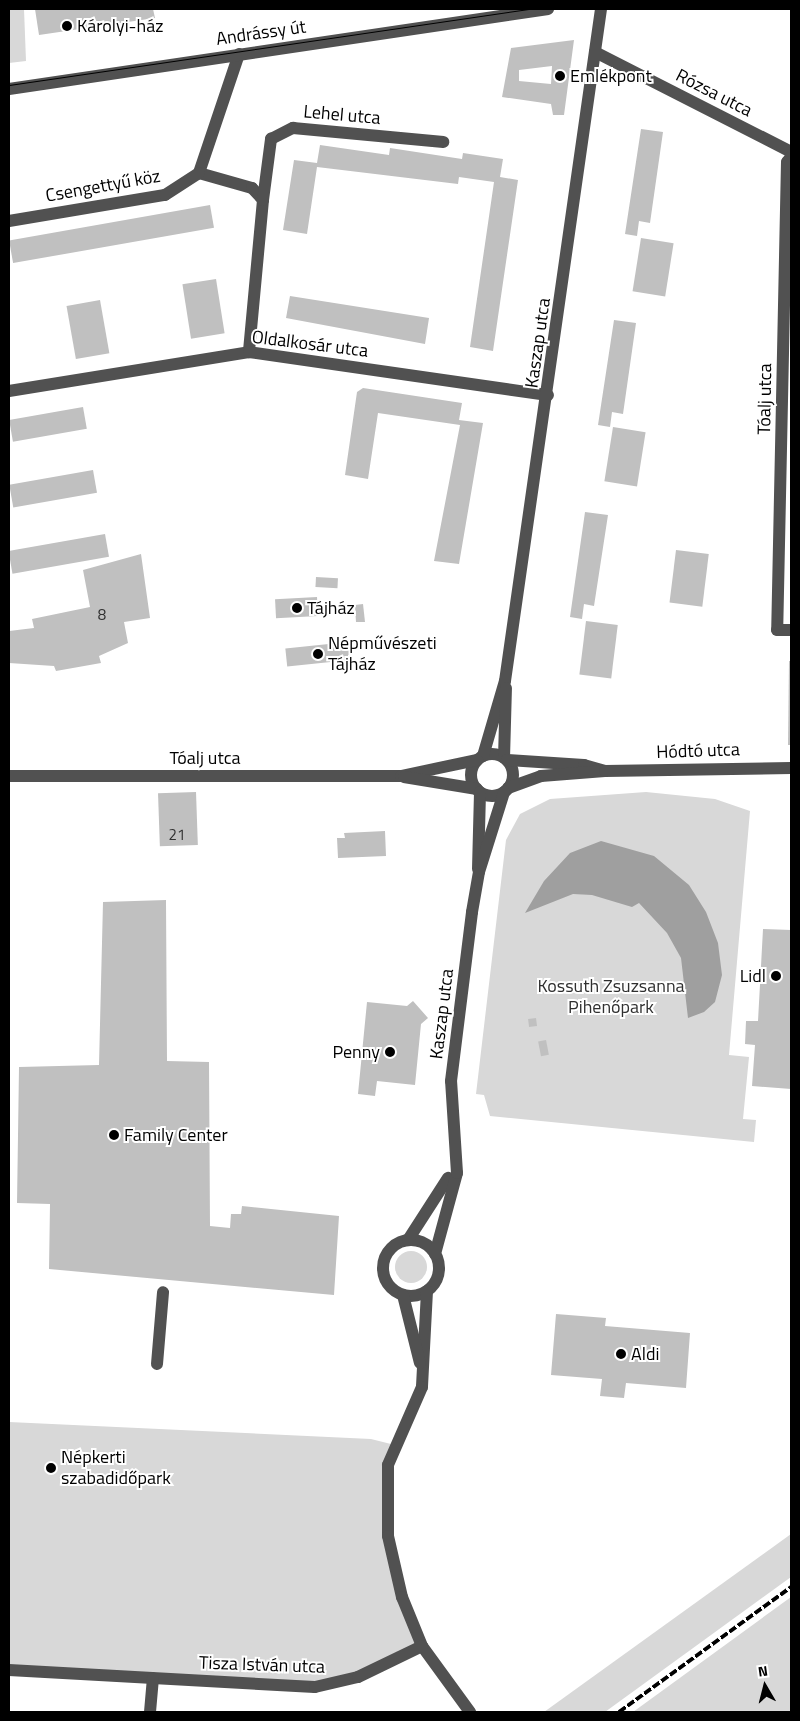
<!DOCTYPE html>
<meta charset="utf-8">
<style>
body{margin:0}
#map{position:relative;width:800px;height:1721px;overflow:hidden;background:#fff;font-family:"Titillium Web",sans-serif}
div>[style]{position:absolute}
.green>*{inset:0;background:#d8d8d8}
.round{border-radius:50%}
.water>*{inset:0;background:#9f9f9f}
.building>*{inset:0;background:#c0c0c0;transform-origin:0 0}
.minor>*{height:12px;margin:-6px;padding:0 6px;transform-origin:6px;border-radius:6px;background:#515151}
.minor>.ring{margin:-6px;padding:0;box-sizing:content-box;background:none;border:12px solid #515151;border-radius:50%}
.tram>*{height:1px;margin:-0.5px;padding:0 0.5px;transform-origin:0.5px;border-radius:0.5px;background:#000}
.rail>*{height:4px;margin-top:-2px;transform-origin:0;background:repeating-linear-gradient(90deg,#000 0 8px,transparent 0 10.5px)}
.dots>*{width:14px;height:14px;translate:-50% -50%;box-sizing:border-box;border:2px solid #fff;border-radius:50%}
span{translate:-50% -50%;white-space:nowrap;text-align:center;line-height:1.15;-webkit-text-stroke:4px #fff;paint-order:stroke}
.number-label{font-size:15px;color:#303030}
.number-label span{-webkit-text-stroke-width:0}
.poi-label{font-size:18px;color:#000}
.left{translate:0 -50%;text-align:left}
.right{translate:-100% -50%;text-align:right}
.street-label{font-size:18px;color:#000}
.park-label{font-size:18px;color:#2f2f2f}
.frame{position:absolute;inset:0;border:10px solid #000;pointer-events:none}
.north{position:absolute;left:740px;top:1661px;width:50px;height:50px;-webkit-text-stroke:4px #fff;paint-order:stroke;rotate:352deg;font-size:14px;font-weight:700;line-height:20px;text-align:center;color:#000}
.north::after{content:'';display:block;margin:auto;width:18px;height:22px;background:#000;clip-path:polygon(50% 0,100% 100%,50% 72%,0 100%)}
</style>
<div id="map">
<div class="green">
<div style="clip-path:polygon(9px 9px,24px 9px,26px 61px,9px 63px)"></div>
<div style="clip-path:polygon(646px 792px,715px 799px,750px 811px,729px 1055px,749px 1057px,743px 1119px,756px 1120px,754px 1142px,490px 1116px,484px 1095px,476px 1094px,506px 840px,520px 814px,550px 799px)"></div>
<div class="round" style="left:395px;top:1251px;width:32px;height:32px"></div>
<div style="clip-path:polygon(9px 1422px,371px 1439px,395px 1445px,388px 1536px,422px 1646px,333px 1685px,9px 1670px)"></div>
<div style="clip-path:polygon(791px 1534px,791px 1577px,605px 1712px,544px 1712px)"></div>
<div style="clip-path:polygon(791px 1597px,791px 1712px,633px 1712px)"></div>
</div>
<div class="water">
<div style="clip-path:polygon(601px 841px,654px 856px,689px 885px,706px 912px,718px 943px,722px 975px,715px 1002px,704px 1012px,688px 1018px,681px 958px,667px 933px,639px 903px,632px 907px,592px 895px,573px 894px,525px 913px,544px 881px,570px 853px)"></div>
</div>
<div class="building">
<div style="clip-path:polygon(35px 9px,153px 9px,155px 18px,39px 35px)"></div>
<div style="clip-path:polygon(evenodd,574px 40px,564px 115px,553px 115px,551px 104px,502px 97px,511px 48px,574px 40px,552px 66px,551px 84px,519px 81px,519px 70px,552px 66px)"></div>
<div style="clip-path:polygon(641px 129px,663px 132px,650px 223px,639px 221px,637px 236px,625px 234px)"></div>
<div style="clip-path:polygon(320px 145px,389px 155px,390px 148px,462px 159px,463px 153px,503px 159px,500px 177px,518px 180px,493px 351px,470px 347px,494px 182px,459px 177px,458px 184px,317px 167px,307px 234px,283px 230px,294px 160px,317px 163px)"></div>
<div style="left:210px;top:205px;width:23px;height:204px;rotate:80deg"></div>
<div style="left:641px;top:238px;width:33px;height:54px;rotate:9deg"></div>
<div style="left:216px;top:279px;width:55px;height:34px;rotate:81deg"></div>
<div style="clip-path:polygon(290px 296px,429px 318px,425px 344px,286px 318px)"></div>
<div style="left:100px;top:300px;width:54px;height:34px;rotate:80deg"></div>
<div style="clip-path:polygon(614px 320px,636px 323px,623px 414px,612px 412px,610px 427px,598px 425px)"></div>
<div style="clip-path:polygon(363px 388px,462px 403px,459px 420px,483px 423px,459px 564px,434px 561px,460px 425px,378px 413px,368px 479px,345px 475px,357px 392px)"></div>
<div style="left:83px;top:407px;width:22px;height:75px;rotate:80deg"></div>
<div style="left:613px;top:427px;width:33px;height:55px;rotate:9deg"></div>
<div style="left:93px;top:470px;width:23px;height:85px;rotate:80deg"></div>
<div style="clip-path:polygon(585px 512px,608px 515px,594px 606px,584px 604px,582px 619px,570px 617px)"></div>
<div style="left:105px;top:534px;width:23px;height:98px;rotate:80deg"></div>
<div style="left:676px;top:550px;width:33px;height:53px;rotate:7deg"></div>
<div style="clip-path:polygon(141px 554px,150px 618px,124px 622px,128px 643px,99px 656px,101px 663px,56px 671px,54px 666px,9px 663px,9px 631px,34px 628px,32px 619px,90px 607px,83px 570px)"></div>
<div style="left:316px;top:577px;width:22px;height:10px;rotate:3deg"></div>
<div style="left:317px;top:597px;width:19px;height:42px;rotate:87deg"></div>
<div style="clip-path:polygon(363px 604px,365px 622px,356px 622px,355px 605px)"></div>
<div style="left:586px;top:621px;width:32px;height:54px;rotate:7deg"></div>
<div style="left:348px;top:642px;width:18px;height:63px;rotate:84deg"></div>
<div style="clip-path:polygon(789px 661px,791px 661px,791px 745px,788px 745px)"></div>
<div style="left:196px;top:792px;width:53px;height:38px;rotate:88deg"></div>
<div style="clip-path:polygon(385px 831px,386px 856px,338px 858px,337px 838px,345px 838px,344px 833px)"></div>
<div style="clip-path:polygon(166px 900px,167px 1061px,209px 1062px,210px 1226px,230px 1228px,231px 1214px,241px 1214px,242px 1206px,339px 1216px,334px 1295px,49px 1269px,50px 1204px,17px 1203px,19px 1067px,99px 1065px,103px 902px)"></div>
<div style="clip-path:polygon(763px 929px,791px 930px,791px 1089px,752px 1086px,755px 1045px,745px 1044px,746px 1021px,758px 1021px)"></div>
<div style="clip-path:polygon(413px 1001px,428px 1018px,421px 1024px,415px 1085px,377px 1081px,375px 1096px,358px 1094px,367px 1002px,407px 1006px)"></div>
<div style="left:536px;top:1018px;width:8px;height:8px;rotate:83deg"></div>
<div style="left:546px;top:1040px;width:15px;height:8px;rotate:79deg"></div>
<div style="clip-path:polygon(556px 1314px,606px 1318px,605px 1326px,690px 1333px,686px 1388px,626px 1383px,624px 1398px,600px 1396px,602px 1379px,551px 1375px)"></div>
</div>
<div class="minor">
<div style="left:595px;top:52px;width:220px;rotate:27deg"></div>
<div style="left:239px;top:54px;width:126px;rotate:108.6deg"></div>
<div style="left:199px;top:173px;width:55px;rotate:15.8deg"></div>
<div style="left:252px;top:188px;width:16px;rotate:47deg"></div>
<div style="left:263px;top:200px;width:153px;rotate:95.3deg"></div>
<div style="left:9px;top:89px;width:545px;rotate:-8.44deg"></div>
<div style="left:791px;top:157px;width:6px;rotate:129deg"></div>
<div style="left:787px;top:162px;width:468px;rotate:91.2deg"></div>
<div style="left:777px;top:630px;width:14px"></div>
<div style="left:263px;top:200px;width:62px;rotate:-82.5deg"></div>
<div style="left:271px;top:139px;width:25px;rotate:-27deg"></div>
<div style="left:293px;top:128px;width:151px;rotate:5.3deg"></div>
<div style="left:9px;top:221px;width:158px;rotate:-9.5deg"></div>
<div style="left:165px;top:195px;width:40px;rotate:-32.9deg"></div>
<div style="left:9px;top:391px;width:243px;rotate:-9.2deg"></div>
<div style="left:249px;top:352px;width:302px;rotate:8.2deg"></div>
<div class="ring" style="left:471px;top:754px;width:30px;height:30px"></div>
<div style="left:483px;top:756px;width:78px;rotate:-73.7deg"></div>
<div style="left:505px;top:681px;width:679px;rotate:-81.87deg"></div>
<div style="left:504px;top:758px;width:70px;rotate:-88.4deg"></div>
<div style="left:507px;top:760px;width:77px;rotate:3.7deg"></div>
<div style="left:584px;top:765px;width:22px;rotate:16deg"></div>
<div style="left:9px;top:776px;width:392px"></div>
<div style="left:401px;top:776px;width:78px;rotate:-11.9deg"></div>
<div style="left:404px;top:777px;width:74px;rotate:9.3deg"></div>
<div style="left:508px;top:788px;width:35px;rotate:-20deg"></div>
<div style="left:541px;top:776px;width:64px;rotate:-4.5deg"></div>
<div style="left:605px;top:771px;width:186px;rotate:-0.9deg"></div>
<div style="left:478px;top:869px;width:77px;rotate:-88.5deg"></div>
<div class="ring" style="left:383px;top:1240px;width:44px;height:44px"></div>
<div style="left:408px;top:1240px;width:74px;rotate:-57.2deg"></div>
<div style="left:435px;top:1254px;width:84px;rotate:-74.8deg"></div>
<div style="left:457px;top:1173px;width:92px;rotate:-93.7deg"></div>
<div style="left:451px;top:1081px;width:170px;rotate:-82.9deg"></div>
<div style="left:472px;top:912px;width:41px;rotate:-80.1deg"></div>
<div style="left:479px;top:872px;width:84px;rotate:-72.6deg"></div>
<div style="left:427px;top:1291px;width:96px;rotate:93deg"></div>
<div style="left:422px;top:1387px;width:85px;rotate:113.6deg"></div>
<div style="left:388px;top:1465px;width:71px;rotate:90deg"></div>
<div style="left:388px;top:1536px;width:63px;rotate:77.1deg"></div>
<div style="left:402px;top:1597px;width:53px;rotate:67.8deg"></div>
<div style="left:422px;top:1646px;width:82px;rotate:54deg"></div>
<div style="left:403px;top:1295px;width:70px;rotate:76deg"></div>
<div style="left:157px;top:1364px;width:72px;rotate:-85.2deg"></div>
<div style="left:9px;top:1670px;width:306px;rotate:3.2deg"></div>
<div style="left:315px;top:1687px;width:44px;rotate:-13.1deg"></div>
<div style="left:358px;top:1677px;width:71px;rotate:-25.8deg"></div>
<div style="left:150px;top:1712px;width:34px;rotate:-85deg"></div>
</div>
<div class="tram">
<div style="left:9px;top:85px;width:525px;rotate:-8.33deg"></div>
</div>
<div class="rail">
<div style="left:619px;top:1712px;width:213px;rotate:-36deg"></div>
</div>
<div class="dots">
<div style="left:67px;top:26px;background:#000"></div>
<div style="left:560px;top:76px;background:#000"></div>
<div style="left:297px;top:608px;background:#000"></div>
<div style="left:318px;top:654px;background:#000"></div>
<div style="left:776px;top:976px;background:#000"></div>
<div style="left:390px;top:1052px;background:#000"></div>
<div style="left:114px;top:1135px;background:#000"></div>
<div style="left:621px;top:1354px;background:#000"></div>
<div style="left:51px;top:1468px;background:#000"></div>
</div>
<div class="number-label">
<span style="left:102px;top:615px">8</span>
<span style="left:177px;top:835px">21</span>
</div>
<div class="poi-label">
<span class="left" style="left:77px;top:26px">Károlyi-ház</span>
<span class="left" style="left:570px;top:76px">Emlékpont</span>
<span class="left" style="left:307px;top:608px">Tájház</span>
<span class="left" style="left:328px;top:654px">Népművészeti<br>Tájház</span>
<span class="right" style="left:766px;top:976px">Lidl</span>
<span class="right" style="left:380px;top:1052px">Penny</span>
<span class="left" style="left:124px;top:1135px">Family Center</span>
<span class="left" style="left:631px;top:1354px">Aldi</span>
<span class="left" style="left:61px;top:1468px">Népkerti<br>szabadidőpark</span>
</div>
<div class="street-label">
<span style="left:261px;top:33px;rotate:-8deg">Andrássy út</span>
<span style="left:714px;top:93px;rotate:27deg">Rózsa utca</span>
<span style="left:342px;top:115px;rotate:5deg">Lehel utca</span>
<span style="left:103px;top:186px;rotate:-10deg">Csengettyű köz</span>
<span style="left:538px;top:343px;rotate:-82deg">Kaszap utca</span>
<span style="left:310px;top:344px;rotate:7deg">Oldalkosár utca</span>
<span style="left:765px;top:399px;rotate:-89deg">Tóalj utca</span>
<span style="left:698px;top:751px;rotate:-2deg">Hódtó utca</span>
<span style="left:205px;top:758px">Tóalj utca</span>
<span style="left:442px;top:1014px;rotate:-83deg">Kaszap utca</span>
<span style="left:262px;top:1665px;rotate:2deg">Tisza István utca</span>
</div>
<div class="park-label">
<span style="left:611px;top:997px">Kossuth Zsuzsanna<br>Pihenőpark</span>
</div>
<div class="frame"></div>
<div class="north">N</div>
</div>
